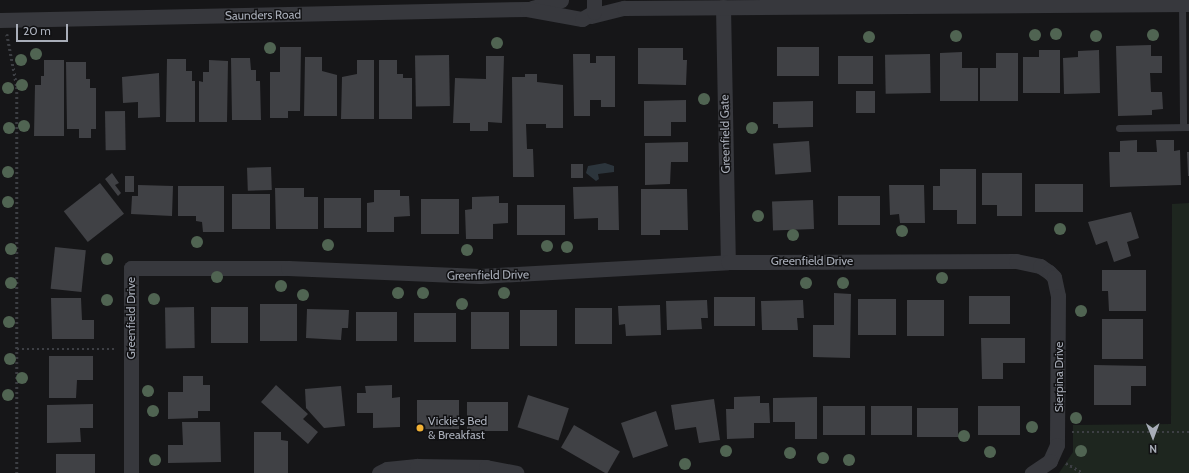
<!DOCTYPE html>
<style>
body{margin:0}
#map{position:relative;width:1189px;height:473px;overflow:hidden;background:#161618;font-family:Cabin,sans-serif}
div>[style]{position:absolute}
.green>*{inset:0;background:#1e261f}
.water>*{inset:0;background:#2c353c}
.building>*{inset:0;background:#404145;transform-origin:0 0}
.path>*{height:2.5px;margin-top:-1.25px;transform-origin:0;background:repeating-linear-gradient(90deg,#3d3f44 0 2px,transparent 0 5px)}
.service>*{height:7px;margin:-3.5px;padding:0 3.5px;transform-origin:3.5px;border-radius:3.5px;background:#37383d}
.minor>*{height:15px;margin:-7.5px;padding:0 7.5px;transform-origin:7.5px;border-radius:7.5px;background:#37383d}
.trees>*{width:12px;height:12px;margin:-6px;border-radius:50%;background:#506452}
.dots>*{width:11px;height:11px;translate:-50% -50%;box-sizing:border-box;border:2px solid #111113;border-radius:50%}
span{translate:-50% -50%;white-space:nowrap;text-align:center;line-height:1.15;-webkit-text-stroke:3px #111113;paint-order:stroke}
.street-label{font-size:12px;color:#a8adb8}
.poi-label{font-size:12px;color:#a8adb8}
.left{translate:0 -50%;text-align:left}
.north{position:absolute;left:1133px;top:417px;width:40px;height:40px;-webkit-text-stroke:3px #111113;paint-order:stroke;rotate:179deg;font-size:11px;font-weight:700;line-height:16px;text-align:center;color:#a8adb8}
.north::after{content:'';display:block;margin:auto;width:14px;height:18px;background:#a8adb8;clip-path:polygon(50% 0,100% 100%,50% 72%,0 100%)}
.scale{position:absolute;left:16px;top:24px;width:52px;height:18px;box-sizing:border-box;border:2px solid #a8adb8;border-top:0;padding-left:5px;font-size:12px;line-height:14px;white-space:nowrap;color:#a8adb8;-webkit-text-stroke:3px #111113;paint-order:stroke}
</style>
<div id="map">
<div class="green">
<div style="clip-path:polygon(1189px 203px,1189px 473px,1059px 473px,1073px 452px,1073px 425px,1171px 424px,1172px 204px)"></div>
</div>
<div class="water">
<div style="clip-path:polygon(605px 163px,614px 166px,614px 172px,598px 174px,599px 179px,596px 181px,586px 173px,588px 166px)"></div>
</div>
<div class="building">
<div style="clip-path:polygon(1151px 45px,1151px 56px,1162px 56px,1162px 73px,1150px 73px,1151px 92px,1162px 92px,1163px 109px,1152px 110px,1152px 115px,1118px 116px,1116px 46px)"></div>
<div style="clip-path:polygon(280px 47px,301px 47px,300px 111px,288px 111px,288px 118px,270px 118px,270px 72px,280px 72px)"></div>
<div style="left:819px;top:47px;width:29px;height:42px;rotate:90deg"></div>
<div style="clip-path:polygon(638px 48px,683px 48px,683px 60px,687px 60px,686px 85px,638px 84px)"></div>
<div style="clip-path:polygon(1039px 50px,1060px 50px,1060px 93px,1023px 93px,1023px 57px,1039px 57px)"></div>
<div style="clip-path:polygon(1099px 50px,1100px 93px,1064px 94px,1063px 58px,1078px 57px,1078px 51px)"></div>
<div style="clip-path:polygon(962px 52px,962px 68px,978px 68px,978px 101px,940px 101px,940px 53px)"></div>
<div style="clip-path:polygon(996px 53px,1018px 53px,1018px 101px,980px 101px,980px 68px,996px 68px)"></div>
<div style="clip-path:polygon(573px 54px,590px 54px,590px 63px,596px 63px,596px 56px,615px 56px,615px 107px,601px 107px,601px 100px,590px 100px,590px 116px,574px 116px)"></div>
<div style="left:930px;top:54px;width:39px;height:45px;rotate:89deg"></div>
<div style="left:449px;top:55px;width:51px;height:34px;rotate:89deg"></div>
<div style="clip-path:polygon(486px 56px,504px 56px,502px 123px,488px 122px,488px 131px,470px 131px,470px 123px,453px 123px,455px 78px,486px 79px)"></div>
<div style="left:838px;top:56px;width:35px;height:28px"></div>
<div style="clip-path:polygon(305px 57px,322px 57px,322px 71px,337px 75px,337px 116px,304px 116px)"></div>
<div style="clip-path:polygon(231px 58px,250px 58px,251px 70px,256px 70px,256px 81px,260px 81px,261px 120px,232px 120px)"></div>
<div style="clip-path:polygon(167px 59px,186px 59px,186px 71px,192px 71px,192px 81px,195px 81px,195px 122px,166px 122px)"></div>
<div style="clip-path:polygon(44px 60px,64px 60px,64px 136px,34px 136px,35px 85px,41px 85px,41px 76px,44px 76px)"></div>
<div style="clip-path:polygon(209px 60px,228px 61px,227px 122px,199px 122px,199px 81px,203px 82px,203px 72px,209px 72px)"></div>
<div style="clip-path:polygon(357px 60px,374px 60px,374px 119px,341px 119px,342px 77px,357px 74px)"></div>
<div style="clip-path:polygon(379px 60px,397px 60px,397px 74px,403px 74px,403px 78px,412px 78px,412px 119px,379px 119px)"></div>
<div style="clip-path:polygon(66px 62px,86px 62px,86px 79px,90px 79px,90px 88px,96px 88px,96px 129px,91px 129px,91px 138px,79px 138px,79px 129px,67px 129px)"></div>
<div style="clip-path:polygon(159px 73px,160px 117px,138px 118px,138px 102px,123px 103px,122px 77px)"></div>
<div style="clip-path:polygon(525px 74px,537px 74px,537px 82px,563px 85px,563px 128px,546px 128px,546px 124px,526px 124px,527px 149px,533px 149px,534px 177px,513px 177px,512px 77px,525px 77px)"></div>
<div style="left:856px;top:91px;width:19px;height:22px"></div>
<div style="clip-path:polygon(686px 100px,686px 122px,671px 122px,671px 136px,644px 136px,644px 101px)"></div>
<div style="clip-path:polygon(813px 101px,813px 127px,778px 128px,778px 124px,773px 124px,773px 102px)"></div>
<div style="left:125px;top:111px;width:39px;height:20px;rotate:89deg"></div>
<div style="clip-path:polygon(1137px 140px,1137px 152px,1157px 152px,1156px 140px,1174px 140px,1174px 151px,1180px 150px,1181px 185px,1110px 187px,1109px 152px,1120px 152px,1120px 141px)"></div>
<div style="left:809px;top:141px;width:31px;height:36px;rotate:86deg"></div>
<div style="clip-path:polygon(688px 142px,688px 162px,671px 162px,670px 184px,645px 185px,645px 143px)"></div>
<div style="clip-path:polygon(1187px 152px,1189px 152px,1189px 176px,1188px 176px)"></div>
<div style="left:571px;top:164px;width:12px;height:14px"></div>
<div style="left:271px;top:167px;width:23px;height:24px;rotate:88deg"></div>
<div style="clip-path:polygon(940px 169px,976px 169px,976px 224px,957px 224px,957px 210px,933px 210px,933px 186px,940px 186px)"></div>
<div style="clip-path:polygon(112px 173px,119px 183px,115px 185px,121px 193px,118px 196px,105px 179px)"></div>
<div style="clip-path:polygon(982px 173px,1022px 173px,1022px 216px,997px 216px,997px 205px,982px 205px)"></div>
<div style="left:125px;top:176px;width:9px;height:16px"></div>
<div style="left:100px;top:183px;width:39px;height:46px;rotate:52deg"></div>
<div style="left:1035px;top:184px;width:48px;height:28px"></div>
<div style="clip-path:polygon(138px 185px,173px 186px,172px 216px,131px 214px,132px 196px,138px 196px)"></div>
<div style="clip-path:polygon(889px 185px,924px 185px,925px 223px,900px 223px,899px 214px,890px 215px)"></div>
<div style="clip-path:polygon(178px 186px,224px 186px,224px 232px,203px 232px,202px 222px,196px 221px,196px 216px,178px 216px)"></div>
<div style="clip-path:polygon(618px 186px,619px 230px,598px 230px,598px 218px,574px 219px,573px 187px)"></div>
<div style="clip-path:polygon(275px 188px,304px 188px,304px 197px,318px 197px,318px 229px,276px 229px)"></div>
<div style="clip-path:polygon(641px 189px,687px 189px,688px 230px,660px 230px,660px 235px,641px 235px)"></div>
<div style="clip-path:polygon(374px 190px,400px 190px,400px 196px,409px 196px,410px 216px,394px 217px,394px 232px,367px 232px,367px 203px,374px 202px)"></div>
<div style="left:232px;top:194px;width:38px;height:35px"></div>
<div style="clip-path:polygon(499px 196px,499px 203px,508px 203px,508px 223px,493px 224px,493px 239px,466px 239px,465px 210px,472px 209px,472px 197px)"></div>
<div style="left:880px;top:196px;width:29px;height:42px;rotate:90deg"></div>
<div style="left:361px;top:198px;width:30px;height:37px;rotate:90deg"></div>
<div style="left:421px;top:199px;width:38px;height:35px"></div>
<div style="left:813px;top:200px;width:29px;height:41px;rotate:88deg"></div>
<div style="left:517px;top:205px;width:48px;height:30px"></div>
<div style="clip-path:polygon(1131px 212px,1139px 238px,1127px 242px,1131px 256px,1114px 262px,1107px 241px,1096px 245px,1088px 222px)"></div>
<div style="left:55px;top:247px;width:31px;height:42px;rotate:6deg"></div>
<div style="clip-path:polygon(1102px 270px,1146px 270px,1146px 311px,1109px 311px,1108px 291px,1102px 291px)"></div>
<div style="clip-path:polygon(834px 293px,851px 294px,850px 358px,813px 357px,813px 325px,834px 325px)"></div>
<div style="left:969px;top:296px;width:41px;height:28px"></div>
<div style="left:755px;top:297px;width:29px;height:41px;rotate:90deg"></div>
<div style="clip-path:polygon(51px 298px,81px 298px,82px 320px,94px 320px,94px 339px,52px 339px)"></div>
<div style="left:858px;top:299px;width:38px;height:36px"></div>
<div style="clip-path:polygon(707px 300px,708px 318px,701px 318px,702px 329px,667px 330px,666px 301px)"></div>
<div style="clip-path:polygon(803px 300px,804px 318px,797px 318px,798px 330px,762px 330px,761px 301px)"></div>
<div style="left:907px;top:300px;width:37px;height:36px"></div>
<div style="left:297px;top:304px;width:37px;height:37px;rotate:90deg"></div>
<div style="clip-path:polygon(660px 305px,661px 335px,626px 336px,625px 324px,619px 325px,618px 306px)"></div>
<div style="left:194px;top:307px;width:41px;height:29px;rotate:89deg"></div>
<div style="left:248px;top:307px;width:36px;height:37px;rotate:90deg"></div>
<div style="left:575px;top:308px;width:37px;height:36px"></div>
<div style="clip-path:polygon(307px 309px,349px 310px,348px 328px,342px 328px,341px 340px,306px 338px)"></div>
<div style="left:520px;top:310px;width:37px;height:36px"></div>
<div style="left:397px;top:312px;width:29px;height:41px;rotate:90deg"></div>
<div style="left:471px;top:312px;width:38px;height:37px"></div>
<div style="left:414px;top:313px;width:42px;height:29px"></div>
<div style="left:1102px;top:319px;width:41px;height:40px"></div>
<div style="clip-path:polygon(981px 338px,1025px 338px,1025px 363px,1003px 363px,1003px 379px,982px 379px)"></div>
<div style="clip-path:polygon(49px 356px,93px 356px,93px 380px,77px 380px,76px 398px,49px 398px)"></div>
<div style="clip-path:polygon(1094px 365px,1146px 366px,1146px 386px,1131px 386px,1131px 405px,1094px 405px)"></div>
<div style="clip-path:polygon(183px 376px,203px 376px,203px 385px,210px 385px,210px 411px,198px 411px,198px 418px,168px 419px,168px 392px,183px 392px)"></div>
<div style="clip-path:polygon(276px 385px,308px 414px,303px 419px,318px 432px,308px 444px,261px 402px)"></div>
<div style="clip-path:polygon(392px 385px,392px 398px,400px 397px,400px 427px,373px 428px,373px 413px,357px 413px,357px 393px,366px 393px,365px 386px)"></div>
<div style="clip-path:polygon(341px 386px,345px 426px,324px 428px,306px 408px,305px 389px)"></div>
<div style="left:528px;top:395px;width:43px;height:34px;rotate:18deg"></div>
<div style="clip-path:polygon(760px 396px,760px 403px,769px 403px,770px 423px,754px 423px,754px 438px,727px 439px,726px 409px,734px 409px,734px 397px)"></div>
<div style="clip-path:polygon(817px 397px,817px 439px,795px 439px,795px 422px,773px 422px,773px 398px)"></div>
<div style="clip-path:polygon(714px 399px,720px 440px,699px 443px,696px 427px,675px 430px,671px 405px)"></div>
<div style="left:417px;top:400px;width:42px;height:29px"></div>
<div style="left:467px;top:402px;width:41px;height:29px"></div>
<div style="clip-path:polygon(93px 404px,93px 428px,80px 428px,81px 442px,47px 443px,47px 405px)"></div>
<div style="left:865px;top:406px;width:29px;height:42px;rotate:90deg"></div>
<div style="left:912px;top:406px;width:29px;height:41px;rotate:90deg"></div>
<div style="left:978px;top:406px;width:42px;height:29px"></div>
<div style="left:917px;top:408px;width:41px;height:29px"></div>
<div style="left:656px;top:411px;width:37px;height:37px;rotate:71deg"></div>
<div style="clip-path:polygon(182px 422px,220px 422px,221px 462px,168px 463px,168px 445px,183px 445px)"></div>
<div style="left:574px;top:425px;width:53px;height:26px;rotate:30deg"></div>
<div style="clip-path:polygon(254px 432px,281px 432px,281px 440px,288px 441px,288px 473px,254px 473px)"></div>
<div style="left:56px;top:454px;width:39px;height:19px"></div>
</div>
<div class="path">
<div style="left:7px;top:34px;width:54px;rotate:79.3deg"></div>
<div style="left:17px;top:87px;width:386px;rotate:90deg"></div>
<div style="left:17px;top:349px;width:99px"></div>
<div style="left:1072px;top:432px;width:117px"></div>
<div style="left:1066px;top:463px;width:20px;rotate:30deg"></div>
</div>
<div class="service">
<div style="left:1182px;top:4px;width:123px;rotate:89.5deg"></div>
<div style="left:1119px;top:128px;width:70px;rotate:-0.8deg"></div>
</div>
<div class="minor">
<div style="left:723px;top:7px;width:255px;rotate:88.9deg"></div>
<div style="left:532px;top:8px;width:30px;rotate:-15deg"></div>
<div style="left:591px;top:16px;width:34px;rotate:-14deg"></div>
<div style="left:624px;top:8px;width:565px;rotate:-0.41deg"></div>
<div style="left:0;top:20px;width:527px;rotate:-1.2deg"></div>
<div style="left:527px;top:9px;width:56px;rotate:10.3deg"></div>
<div style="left:582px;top:19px;width:14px;rotate:-30deg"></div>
<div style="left:594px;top:12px;width:12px;rotate:-90deg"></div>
<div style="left:131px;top:473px;width:205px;rotate:-90deg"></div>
<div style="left:131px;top:268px;width:157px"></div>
<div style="left:288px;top:268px;width:192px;rotate:2.4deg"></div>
<div style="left:480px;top:276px;width:248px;rotate:-3.2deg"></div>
<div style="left:728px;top:262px;width:288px;rotate:-0.2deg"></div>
<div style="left:1016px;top:261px;width:25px;rotate:12deg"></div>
<div style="left:1040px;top:266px;width:11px;rotate:34deg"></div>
<div style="left:1049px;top:272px;width:7px;rotate:45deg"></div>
<div style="left:1054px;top:277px;width:19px;rotate:78deg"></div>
<div style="left:1058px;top:296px;width:149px;rotate:90.4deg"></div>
<div style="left:1057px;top:445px;width:17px;rotate:114deg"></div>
<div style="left:1050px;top:461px;width:22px;rotate:146deg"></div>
<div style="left:379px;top:473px;width:9px;rotate:-27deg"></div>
<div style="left:387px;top:469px;width:30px;rotate:-6deg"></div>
<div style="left:417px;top:466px;width:69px;rotate:0.8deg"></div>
<div style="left:486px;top:467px;width:31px;rotate:11deg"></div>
</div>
<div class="trees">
<div style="left:1056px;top:34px"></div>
<div style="left:1035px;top:35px"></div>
<div style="left:1153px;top:35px"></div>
<div style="left:956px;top:36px"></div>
<div style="left:1096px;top:36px"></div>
<div style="left:869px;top:37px"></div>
<div style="left:497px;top:43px"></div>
<div style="left:270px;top:48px"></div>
<div style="left:36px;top:54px"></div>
<div style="left:21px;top:60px"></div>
<div style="left:22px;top:85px"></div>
<div style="left:8px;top:88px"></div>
<div style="left:704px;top:99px"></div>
<div style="left:24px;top:126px"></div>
<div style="left:9px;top:128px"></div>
<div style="left:752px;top:128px"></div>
<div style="left:8px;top:172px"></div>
<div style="left:8px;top:202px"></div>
<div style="left:758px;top:216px"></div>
<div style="left:1060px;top:229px"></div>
<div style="left:902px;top:231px"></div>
<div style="left:793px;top:235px"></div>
<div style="left:197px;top:242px"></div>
<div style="left:328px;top:245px"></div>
<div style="left:547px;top:246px"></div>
<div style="left:567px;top:247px"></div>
<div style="left:11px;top:249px"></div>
<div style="left:467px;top:250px"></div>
<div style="left:107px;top:259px"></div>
<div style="left:217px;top:277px"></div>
<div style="left:942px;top:278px"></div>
<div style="left:11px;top:283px"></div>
<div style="left:806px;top:283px"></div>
<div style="left:843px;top:283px"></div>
<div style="left:281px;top:286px"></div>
<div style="left:398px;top:293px"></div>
<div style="left:423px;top:293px"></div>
<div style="left:504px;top:293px"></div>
<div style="left:303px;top:295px"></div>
<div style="left:154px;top:299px"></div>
<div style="left:107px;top:300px"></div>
<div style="left:462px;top:304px"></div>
<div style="left:1081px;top:311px"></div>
<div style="left:9px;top:322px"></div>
<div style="left:10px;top:359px"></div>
<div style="left:22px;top:378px"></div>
<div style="left:148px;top:391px"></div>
<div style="left:8px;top:395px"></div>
<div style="left:153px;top:411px"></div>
<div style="left:1076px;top:418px"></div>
<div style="left:1032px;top:427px"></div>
<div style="left:964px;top:436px"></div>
<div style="left:726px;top:451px"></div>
<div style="left:1081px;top:451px"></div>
<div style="left:990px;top:452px"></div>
<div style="left:790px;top:453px"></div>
<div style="left:823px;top:458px"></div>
<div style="left:155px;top:460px"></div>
<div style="left:849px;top:460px"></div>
<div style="left:685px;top:464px"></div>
</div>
<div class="dots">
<div style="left:420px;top:428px;background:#f2b134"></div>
</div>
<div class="street-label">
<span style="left:263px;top:15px;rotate:-1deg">Saunders Road</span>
<span style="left:725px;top:134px;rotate:-91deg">Greenfield Gate</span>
<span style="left:812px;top:261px">Greenfield Drive</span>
<span style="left:488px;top:275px;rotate:-1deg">Greenfield Drive</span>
<span style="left:131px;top:318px;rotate:-90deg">Greenfield Drive</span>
<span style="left:1059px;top:377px;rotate:-90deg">Sierpina Drive</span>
</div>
<div class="poi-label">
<span class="left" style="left:428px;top:428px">Vickie's Bed<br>&amp; Breakfast</span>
</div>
<div class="north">N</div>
<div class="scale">20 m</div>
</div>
